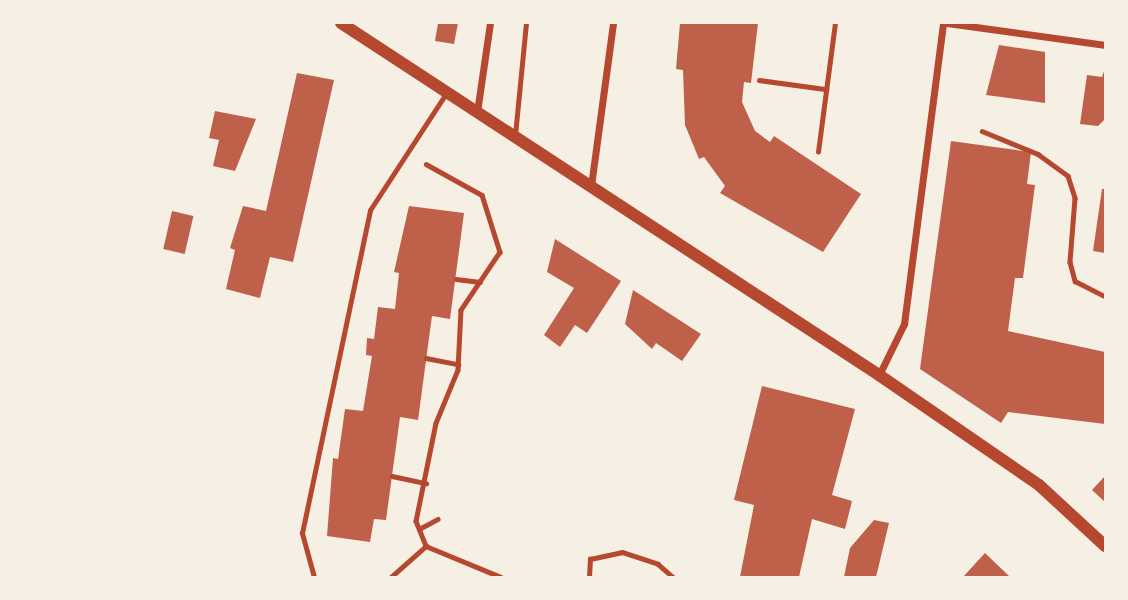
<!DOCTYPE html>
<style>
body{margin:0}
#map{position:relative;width:1128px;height:600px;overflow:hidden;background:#f6efe4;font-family:"DejaVu Sans",sans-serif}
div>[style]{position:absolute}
.building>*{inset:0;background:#bf614a;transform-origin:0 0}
.path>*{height:4.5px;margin:-2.25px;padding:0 2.25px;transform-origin:2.25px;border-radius:2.25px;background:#b5482f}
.service>*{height:5px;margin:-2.5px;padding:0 2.5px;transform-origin:2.5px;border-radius:2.5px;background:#b5482f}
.minor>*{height:7px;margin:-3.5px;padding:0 3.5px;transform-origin:3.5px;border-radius:3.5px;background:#b5482f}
.tertiary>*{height:12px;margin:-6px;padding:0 6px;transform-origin:6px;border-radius:6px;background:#b5482f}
span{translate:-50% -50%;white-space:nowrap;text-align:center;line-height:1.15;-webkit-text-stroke:7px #f6efe4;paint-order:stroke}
.frame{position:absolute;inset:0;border:24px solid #f6efe4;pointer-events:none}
</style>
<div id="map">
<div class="building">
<div style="clip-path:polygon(438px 23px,458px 23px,454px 44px,435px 41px)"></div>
<div style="clip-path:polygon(680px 23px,758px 23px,751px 83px,744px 82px,742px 102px,755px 131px,770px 142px,774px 136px,861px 194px,823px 252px,720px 193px,725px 186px,704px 157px,699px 159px,685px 125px,683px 70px,676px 69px)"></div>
<div style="clip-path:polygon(999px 45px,1045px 52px,1045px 103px,986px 95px)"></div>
<div style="clip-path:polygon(1105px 68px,1105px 119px,1098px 126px,1080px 124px,1087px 75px,1102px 77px)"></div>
<div style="clip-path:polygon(297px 73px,334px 80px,293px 262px,270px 257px,260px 298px,226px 289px,235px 250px,230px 248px,243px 206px,266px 211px)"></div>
<div style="clip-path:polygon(215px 111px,256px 119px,235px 171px,213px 166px,219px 140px,209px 138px)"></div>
<div style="clip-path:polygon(951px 141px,1031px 152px,1027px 184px,1035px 185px,1023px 278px,1015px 278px,1008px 331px,1105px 352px,1105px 424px,1008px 412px,1001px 423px,920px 369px)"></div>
<div style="clip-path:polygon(1102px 189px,1105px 189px,1105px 253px,1093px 251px)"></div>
<div style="clip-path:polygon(409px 206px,464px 213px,450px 319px,432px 316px,418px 420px,400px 417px,386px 520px,374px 519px,370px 542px,327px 536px,333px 458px,338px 459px,345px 409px,363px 411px,372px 356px,366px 355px,367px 338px,374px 339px,378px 307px,395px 309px,399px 273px,394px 272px)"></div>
<div style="left:172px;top:211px;width:22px;height:39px;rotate:13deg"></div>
<div style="clip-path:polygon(555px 239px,621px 281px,587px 333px,575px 325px,560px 347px,544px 335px,574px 288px,547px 272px)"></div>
<div style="clip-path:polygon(633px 290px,701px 334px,682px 361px,656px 343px,652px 349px,625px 324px)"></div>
<div style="clip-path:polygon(762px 386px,855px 409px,832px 495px,852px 501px,845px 529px,812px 519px,799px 577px,740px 577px,754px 505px,734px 500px)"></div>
<div style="clip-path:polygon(1105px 476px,1105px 502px,1092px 490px)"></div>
<div style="clip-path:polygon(874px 520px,889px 523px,876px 577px,844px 577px,850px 548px)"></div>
<div style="clip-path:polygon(985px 553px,1010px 577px,963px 577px)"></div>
</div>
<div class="path">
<div style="left:759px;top:80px;width:68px;rotate:7.7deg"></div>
<div style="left:982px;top:131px;width:61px;rotate:22.3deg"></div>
<div style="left:1038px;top:154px;width:37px;rotate:36deg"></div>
<div style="left:1068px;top:176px;width:23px;rotate:72deg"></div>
<div style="left:1075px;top:198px;width:64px;rotate:94.5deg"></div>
<div style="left:1070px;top:262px;width:20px;rotate:75deg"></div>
<div style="left:1075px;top:281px;width:34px;rotate:27deg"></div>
<div style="left:818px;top:152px;width:130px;rotate:-82.5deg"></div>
<div style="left:426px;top:164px;width:64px;rotate:29deg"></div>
<div style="left:482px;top:195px;width:60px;rotate:72.5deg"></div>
<div style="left:500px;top:252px;width:70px;rotate:123.9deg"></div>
<div style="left:461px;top:310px;width:60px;rotate:92.9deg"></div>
<div style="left:458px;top:370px;width:57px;rotate:112.5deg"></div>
<div style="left:436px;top:423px;width:100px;rotate:101.5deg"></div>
<div style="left:416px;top:521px;width:27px;rotate:68deg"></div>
<div style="left:426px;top:546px;width:81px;rotate:22.5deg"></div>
<div style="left:456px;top:279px;width:24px;rotate:7deg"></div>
<div style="left:426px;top:358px;width:33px;rotate:11deg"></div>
<div style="left:392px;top:476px;width:35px;rotate:12deg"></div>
<div style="left:419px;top:529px;width:21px;rotate:-28deg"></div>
<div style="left:391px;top:577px;width:47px;rotate:-41.5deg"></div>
<div style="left:589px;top:577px;width:18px;rotate:-87deg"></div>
<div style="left:590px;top:559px;width:33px;rotate:-12deg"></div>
<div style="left:622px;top:552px;width:38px;rotate:18deg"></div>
<div style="left:658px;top:564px;width:20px;rotate:41deg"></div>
</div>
<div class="service">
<div style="left:515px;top:135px;width:113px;rotate:-84.4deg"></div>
<div style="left:314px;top:577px;width:46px;rotate:-105.3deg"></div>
<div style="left:302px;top:533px;width:330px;rotate:-78.1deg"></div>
<div style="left:370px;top:210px;width:141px;rotate:-56.9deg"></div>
</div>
<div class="minor">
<div style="left:947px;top:23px;width:160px;rotate:7.9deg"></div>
<div style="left:477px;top:112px;width:90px;rotate:-81.7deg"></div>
<div style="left:591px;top:186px;width:164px;rotate:-82.3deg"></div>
<div style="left:879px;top:375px;width:57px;rotate:-63.9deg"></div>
<div style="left:904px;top:324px;width:304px;rotate:-82.6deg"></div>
</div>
<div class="tertiary">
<div style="left:341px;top:23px;width:643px;rotate:33.2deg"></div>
<div style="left:879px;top:375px;width:194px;rotate:34.5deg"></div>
<div style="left:1039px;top:485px;width:90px;rotate:42.7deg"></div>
</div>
<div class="frame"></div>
</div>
